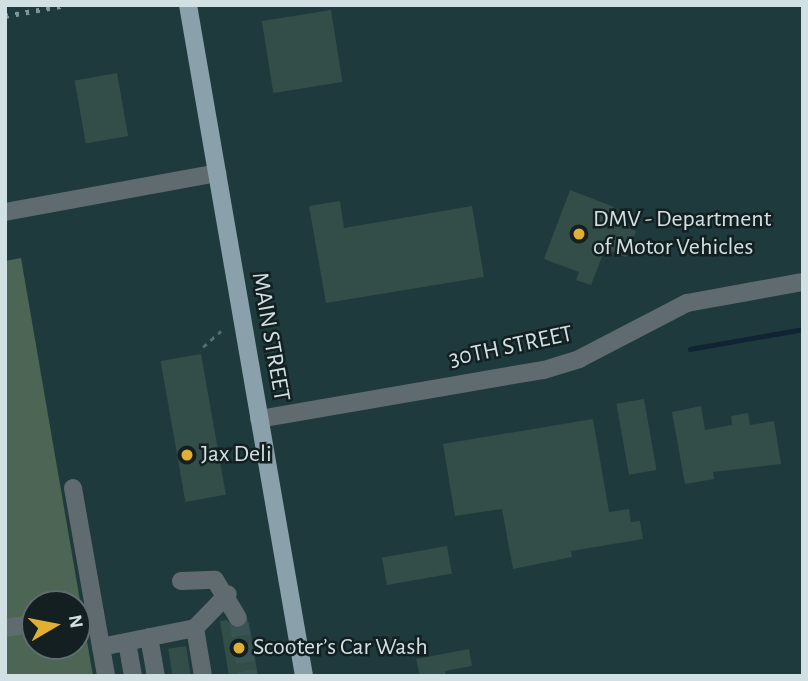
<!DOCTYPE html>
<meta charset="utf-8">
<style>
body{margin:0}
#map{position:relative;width:808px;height:681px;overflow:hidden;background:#1e3a3c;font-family:"Alegreya Sans",sans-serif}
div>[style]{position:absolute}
.green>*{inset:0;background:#4c6554}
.stream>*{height:4.5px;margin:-2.25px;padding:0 2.25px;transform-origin:2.25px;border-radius:2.25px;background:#102436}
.building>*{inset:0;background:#334e48;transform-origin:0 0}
.minor-tunnel>*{height:18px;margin-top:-9px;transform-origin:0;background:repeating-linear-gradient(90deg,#395355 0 18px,transparent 0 27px)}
.path>*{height:2.5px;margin-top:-1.25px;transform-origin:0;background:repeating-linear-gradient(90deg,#546c6e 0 5px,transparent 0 10px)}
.minor>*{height:18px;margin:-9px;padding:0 9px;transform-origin:9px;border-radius:9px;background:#606b70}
.major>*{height:18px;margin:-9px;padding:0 9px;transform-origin:9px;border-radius:9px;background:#8aa0aa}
.rail>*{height:4.5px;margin-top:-2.25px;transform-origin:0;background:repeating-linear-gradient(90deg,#7f9597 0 3.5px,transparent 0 10.5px)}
.dots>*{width:19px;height:19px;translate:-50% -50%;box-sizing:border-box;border:4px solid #131f20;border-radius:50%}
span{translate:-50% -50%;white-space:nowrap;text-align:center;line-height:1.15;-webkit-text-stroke:5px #131f20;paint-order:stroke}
.poi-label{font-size:24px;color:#d1e1e3}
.left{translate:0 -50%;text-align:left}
.street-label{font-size:24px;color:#d1e1e3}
.frame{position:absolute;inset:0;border:7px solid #d1e1e3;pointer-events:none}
.north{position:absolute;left:21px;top:590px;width:70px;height:70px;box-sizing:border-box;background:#131f20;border:2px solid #5f6d6e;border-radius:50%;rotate:80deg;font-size:19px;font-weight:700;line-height:28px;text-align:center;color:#d1e1e3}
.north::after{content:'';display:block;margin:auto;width:24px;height:32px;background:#e1af34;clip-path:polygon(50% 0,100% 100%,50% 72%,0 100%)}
</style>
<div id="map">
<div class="green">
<div style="clip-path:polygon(evenodd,21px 258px,93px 676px,5px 676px,5px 261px,21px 258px,35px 604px,77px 604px,77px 646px,35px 646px,35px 604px)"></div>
</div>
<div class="stream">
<div style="left:690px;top:349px;width:115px;rotate:-10deg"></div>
</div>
<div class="building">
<div style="left:331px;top:10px;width:73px;height:70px;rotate:81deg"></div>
<div style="left:117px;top:73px;width:64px;height:43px;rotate:80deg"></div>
<div style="clip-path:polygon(570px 190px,614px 207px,609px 221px,636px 231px,626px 257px,605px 249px,591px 285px,576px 280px,579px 272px,544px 259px)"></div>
<div style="clip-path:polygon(340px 201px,344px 228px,472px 206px,484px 277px,326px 303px,309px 206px)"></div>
<div style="left:201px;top:354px;width:143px;height:41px;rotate:80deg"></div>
<div style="left:644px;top:399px;width:72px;height:28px;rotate:80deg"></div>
<div style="clip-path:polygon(701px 406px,705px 430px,732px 425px,731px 416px,748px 413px,750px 425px,774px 421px,781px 464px,713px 472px,714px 479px,685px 484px,672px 412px)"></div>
<div style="clip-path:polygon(593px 419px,609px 512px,629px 509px,631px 522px,640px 521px,643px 539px,571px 551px,572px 557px,513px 569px,502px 509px,455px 516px,443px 444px)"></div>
<div style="left:447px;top:546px;width:28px;height:66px;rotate:80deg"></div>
<div style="clip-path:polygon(226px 620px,238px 629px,249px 622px,258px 676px,229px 676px,220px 621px)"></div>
<div style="left:186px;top:646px;width:30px;height:18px;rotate:81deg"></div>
<div style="clip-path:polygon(469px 649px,472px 666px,445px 671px,445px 676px,420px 676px,416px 659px)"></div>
</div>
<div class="minor-tunnel">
<div style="left:238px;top:618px;width:59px;rotate:81.2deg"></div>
</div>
<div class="path">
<div style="left:203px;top:347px;width:24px;rotate:-42deg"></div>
</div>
<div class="minor">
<div style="left:5px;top:212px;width:216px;rotate:-10.4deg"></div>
<div style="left:259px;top:419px;width:289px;rotate:-9.8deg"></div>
<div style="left:544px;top:370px;width:37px;rotate:-17deg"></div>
<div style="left:579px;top:359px;width:122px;rotate:-27.4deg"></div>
<div style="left:687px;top:303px;width:118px;rotate:-10.3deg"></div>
<div style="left:73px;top:488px;width:191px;rotate:80deg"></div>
<div style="left:181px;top:581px;width:34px;rotate:-2deg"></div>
<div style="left:215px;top:580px;width:44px;rotate:58.8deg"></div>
<div style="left:77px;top:615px;width:18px;rotate:-9deg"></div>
<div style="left:5px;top:628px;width:30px;rotate:-9deg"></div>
<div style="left:195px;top:628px;width:49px;rotate:80.5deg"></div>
<div style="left:149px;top:637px;width:40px;rotate:80deg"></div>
<div style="left:127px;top:642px;width:35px;rotate:80deg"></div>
<div style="left:101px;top:647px;width:96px;rotate:-11.4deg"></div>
<div style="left:195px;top:628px;width:47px;rotate:-45.9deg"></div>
</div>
<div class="major">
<div style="left:188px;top:5px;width:681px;rotate:80.19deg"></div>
</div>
<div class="rail">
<div style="left:5px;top:16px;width:62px;rotate:-10.2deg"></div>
</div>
<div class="dots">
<div style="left:579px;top:234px;background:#e1af34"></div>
<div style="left:187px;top:455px;background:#e1af34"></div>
<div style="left:239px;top:648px;background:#e1af34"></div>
</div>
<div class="poi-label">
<span class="left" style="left:593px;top:234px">DMV - Department<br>of Motor Vehicles</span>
<span class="left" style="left:201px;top:455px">Jax Deli</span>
<span class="left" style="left:253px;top:648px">Scooter’s Car Wash</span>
</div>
<div class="street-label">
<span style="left:270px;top:337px;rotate:80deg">MAIN STREET</span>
<span style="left:511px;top:347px;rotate:-12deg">30TH STREET</span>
</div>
<div class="frame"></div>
<div class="north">N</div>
</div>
